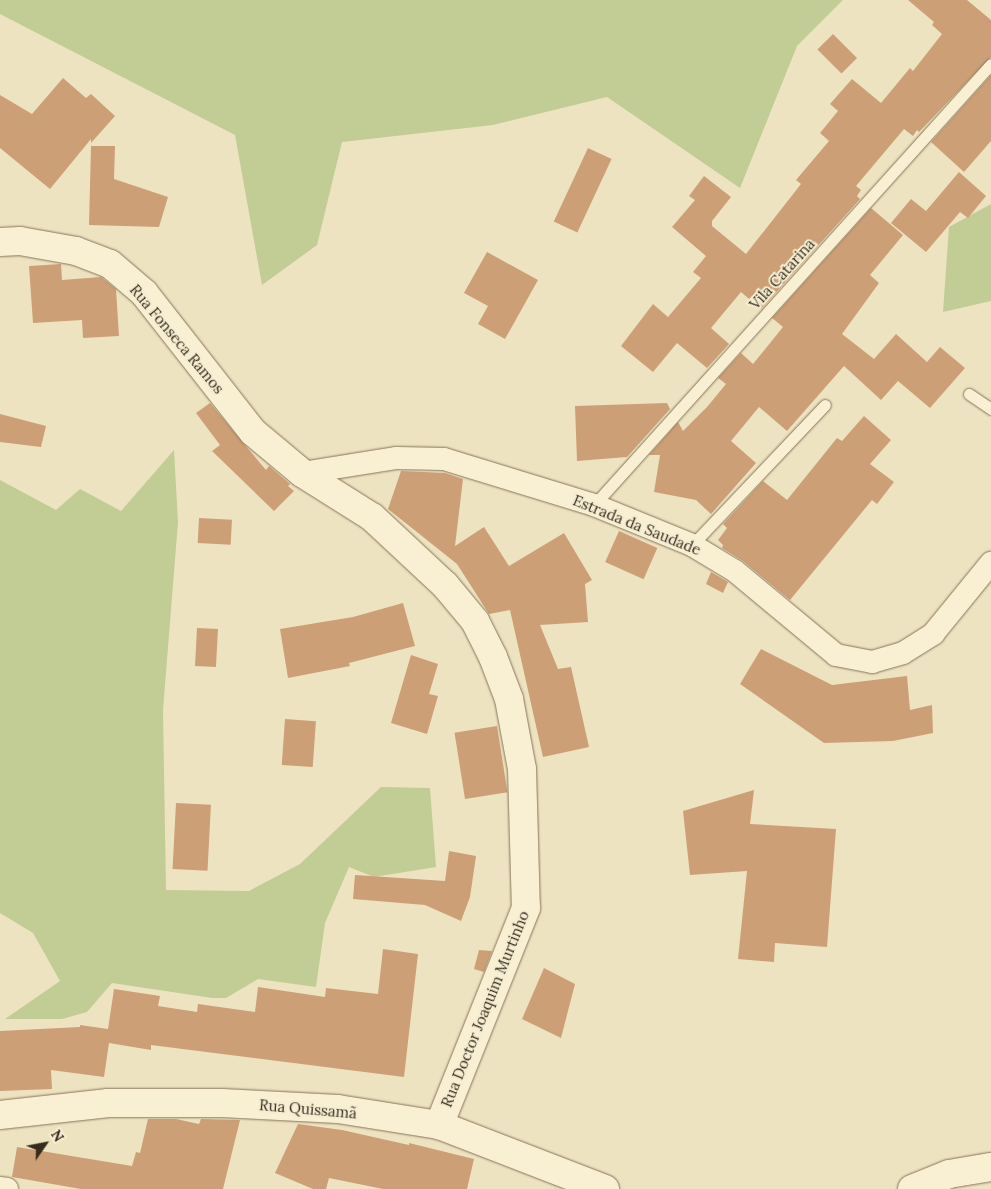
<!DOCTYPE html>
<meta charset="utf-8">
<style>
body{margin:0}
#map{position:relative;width:991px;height:1189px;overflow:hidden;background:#eee3c1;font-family:Lora,serif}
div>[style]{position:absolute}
.green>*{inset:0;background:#c2cc95}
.building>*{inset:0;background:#cc9f77;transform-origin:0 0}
.roads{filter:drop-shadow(0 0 1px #877459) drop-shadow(0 0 1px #877459)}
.service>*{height:11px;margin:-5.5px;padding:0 5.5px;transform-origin:5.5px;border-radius:5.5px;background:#f9f0d4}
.minor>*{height:22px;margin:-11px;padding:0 11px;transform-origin:11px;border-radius:11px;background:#f9f0d4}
.tertiary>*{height:28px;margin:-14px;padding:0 14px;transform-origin:14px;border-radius:14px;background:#f9f0d4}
span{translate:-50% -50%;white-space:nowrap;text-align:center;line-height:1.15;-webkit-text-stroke:4px #f5edd1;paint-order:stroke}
.street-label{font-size:15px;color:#372b1d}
.north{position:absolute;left:20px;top:1119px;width:50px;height:50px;-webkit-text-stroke:4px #f5edd1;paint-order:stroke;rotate:57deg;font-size:14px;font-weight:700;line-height:20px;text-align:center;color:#372b1d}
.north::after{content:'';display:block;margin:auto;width:18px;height:22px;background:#372b1d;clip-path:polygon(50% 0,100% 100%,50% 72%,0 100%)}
</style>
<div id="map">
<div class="green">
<div style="clip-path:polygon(0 0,843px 0,797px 46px,740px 188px,607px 97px,493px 125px,342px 142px,317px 245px,262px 285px,235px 135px,0 14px)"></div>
<div style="clip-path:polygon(991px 204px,991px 301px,943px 312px,949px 227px)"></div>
<div style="clip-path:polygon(174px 450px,178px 522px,163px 710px,166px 890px,249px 891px,300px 864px,381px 787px,430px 788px,436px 867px,374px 877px,349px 867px,325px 923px,316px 987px,258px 979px,226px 998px,212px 998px,112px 983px,87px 1012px,62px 1019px,5px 1019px,60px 981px,33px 933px,0 913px,0 480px,56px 510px,80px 489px,121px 511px)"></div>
</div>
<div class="building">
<div style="clip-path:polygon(908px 0,967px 0,991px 20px,991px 57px,919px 132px,917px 130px,913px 136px,904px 129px,856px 186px,861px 190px,857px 196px,860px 199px,761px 309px,741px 292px,711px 328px,729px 344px,707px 368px,677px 343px,653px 372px,621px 346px,653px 304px,668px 317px,701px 278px,693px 272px,706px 256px,672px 227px,695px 200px,689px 196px,704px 176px,731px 197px,712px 221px,712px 226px,746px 254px,801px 184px,796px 180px,829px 141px,820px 133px,838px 111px,830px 104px,852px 79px,881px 103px,910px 68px,913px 71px,942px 34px,932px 25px,934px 22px)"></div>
<div style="left:833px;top:34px;width:34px;height:22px;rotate:45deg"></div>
<div style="clip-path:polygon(991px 75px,991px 141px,964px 172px,931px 142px)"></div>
<div style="clip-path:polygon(63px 78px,86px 98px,91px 94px,115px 116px,91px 143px,91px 139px,50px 189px,0 148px,0 95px,32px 114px)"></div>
<div style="clip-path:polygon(91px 146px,115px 146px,114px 179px,168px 197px,159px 227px,89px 225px)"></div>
<div style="left:588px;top:148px;width:26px;height:81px;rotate:25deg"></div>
<div style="clip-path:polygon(959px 172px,986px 196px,968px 218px,960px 212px,926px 252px,891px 223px,911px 199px,926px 211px)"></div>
<div style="clip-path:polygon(871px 208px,903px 235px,870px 275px,879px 283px,842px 334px,874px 359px,896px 334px,927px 362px,940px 347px,965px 368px,930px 408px,898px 381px,881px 400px,844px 366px,787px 431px,759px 407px,731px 441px,756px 463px,711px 514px,696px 500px,654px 492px,660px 455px,649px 455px,678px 422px,683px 431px,707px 407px,726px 384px,718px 378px,741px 353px,753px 364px,783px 327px,772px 318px)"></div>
<div style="clip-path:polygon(487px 252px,538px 280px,505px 339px,478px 324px,488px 306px,464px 293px)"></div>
<div style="clip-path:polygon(61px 264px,62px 280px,101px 277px,116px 289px,119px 336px,83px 338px,82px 320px,33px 323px,29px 266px)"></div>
<div style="clip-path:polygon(210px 403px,266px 470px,269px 466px,290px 484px,288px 486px,294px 491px,274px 511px,212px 451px,220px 445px,196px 413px)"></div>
<div style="clip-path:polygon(667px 403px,670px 409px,627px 457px,577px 461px,575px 406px)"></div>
<div style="clip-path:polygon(0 414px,46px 426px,41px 447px,0 442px)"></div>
<div style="clip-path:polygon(864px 416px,891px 440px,870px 464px,894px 482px,877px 504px,872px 500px,790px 600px,743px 561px,722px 548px,723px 545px,718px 540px,727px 528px,723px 524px,763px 481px,787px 500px,837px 438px,842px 441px)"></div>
<div style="clip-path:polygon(401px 471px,445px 473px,463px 479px,455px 546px,484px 527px,509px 566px,564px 533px,592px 580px,585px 584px,588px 622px,540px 625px,558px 669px,571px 667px,589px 747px,543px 757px,510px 610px,489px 614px,457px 564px,388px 509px)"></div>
<div style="left:199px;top:518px;width:33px;height:25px;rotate:3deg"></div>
<div style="left:619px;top:531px;width:42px;height:34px;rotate:24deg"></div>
<div style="clip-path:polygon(711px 572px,728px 582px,723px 593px,706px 584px)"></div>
<div style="clip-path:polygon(403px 603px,415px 646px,349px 663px,350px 666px,288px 678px,280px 629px,353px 617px)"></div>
<div style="left:197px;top:628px;width:21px;height:38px;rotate:3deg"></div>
<div style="clip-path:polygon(761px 649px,832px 685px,907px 676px,910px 710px,932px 705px,933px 733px,893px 741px,824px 743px,740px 684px)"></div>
<div style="clip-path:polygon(411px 655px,438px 664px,429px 694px,438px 696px,427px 734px,391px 723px)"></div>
<div style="left:285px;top:719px;width:31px;height:46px;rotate:4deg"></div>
<div style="left:497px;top:726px;width:67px;height:43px;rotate:81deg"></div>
<div style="clip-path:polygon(754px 790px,750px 824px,836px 829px,827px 947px,775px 943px,774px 962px,738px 959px,747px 871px,690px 875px,683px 811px)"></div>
<div style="left:176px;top:803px;width:35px;height:66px;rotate:3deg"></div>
<div style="clip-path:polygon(449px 851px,476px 856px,470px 897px,461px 921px,425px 905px,353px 899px,355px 875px,445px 881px)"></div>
<div style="clip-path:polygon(383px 949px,418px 954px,404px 1077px,151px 1045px,151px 1050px,109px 1043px,104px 1077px,51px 1070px,52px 1089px,0 1091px,0 1031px,80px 1027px,80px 1025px,108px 1029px,114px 989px,160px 996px,158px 1006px,197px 1012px,198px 1004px,255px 1012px,258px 987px,325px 997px,326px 988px,378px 994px)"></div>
<div style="clip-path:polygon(479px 950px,492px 951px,484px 972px,474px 969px)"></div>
<div style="clip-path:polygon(544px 968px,575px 984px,561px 1038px,522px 1019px)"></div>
<div style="clip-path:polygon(148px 1119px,176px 1119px,199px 1124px,201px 1119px,240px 1120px,223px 1189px,81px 1189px,12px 1177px,17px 1147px,132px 1166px,136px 1152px,140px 1153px)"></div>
<div style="clip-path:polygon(298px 1124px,342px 1130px,409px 1145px,409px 1143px,474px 1159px,467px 1189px,383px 1189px,329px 1178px,326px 1189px,313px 1189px,275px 1173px)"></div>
</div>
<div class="roads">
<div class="service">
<div style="left:969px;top:394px;width:27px;rotate:34deg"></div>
<div style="left:594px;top:505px;width:593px;rotate:-48.01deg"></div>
<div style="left:692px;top:545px;width:193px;rotate:-46.5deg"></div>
</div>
<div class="minor">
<div style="left:302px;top:473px;width:96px;rotate:-9deg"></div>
<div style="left:397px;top:458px;width:47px;rotate:1.2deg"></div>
<div style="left:444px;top:459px;width:157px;rotate:17deg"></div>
<div style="left:594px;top:505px;width:106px;rotate:22.2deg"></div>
<div style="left:692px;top:545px;width:50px;rotate:31.2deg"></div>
<div style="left:735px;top:571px;width:131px;rotate:39.7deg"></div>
<div style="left:836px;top:655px;width:37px;rotate:11deg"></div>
<div style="left:872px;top:662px;width:32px;rotate:-16deg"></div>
<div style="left:903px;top:653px;width:36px;rotate:-32deg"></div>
<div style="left:933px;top:634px;width:92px;rotate:-50.8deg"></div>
<div style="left:0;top:1188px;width:7px;rotate:8deg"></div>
</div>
<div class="tertiary">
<div style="left:0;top:242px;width:20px;rotate:-3deg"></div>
<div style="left:20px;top:241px;width:57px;rotate:10.1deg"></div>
<div style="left:76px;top:251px;width:36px;rotate:21deg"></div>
<div style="left:110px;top:264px;width:45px;rotate:40.5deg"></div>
<div style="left:144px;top:293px;width:177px;rotate:51.9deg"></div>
<div style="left:253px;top:432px;width:64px;rotate:39.9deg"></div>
<div style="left:302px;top:473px;width:83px;rotate:32.2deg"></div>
<div style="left:372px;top:517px;width:100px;rotate:43deg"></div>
<div style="left:445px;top:585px;width:47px;rotate:50.2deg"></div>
<div style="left:475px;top:621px;width:40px;rotate:63.4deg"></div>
<div style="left:493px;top:657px;width:45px;rotate:69.1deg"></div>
<div style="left:509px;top:699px;width:71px;rotate:79.5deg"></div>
<div style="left:522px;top:769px;width:139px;rotate:88.4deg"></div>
<div style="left:526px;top:908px;width:234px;rotate:111.8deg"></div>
<div style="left:0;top:1115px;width:109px;rotate:-6.3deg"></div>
<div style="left:108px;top:1103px;width:114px"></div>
<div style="left:222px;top:1103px;width:116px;rotate:3deg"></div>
<div style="left:338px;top:1109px;width:102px;rotate:9deg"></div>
<div style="left:439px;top:1125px;width:178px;rotate:21.1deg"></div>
<div style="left:912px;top:1189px;width:40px;rotate:-22deg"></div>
<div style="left:949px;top:1174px;width:43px;rotate:-9.5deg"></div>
</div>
</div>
<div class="street-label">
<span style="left:782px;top:274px;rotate:-48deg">Vila Catarina</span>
<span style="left:177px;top:339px;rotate:50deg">Rua Fonseca Ramos</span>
<span style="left:637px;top:525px;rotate:22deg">Estrada da Saudade</span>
<span style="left:485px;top:1009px;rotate:-68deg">Rua Doctor Joaquim Murtinho</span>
<span style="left:308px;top:1109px;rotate:5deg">Rua Quissamã</span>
</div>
<div class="north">N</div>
</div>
